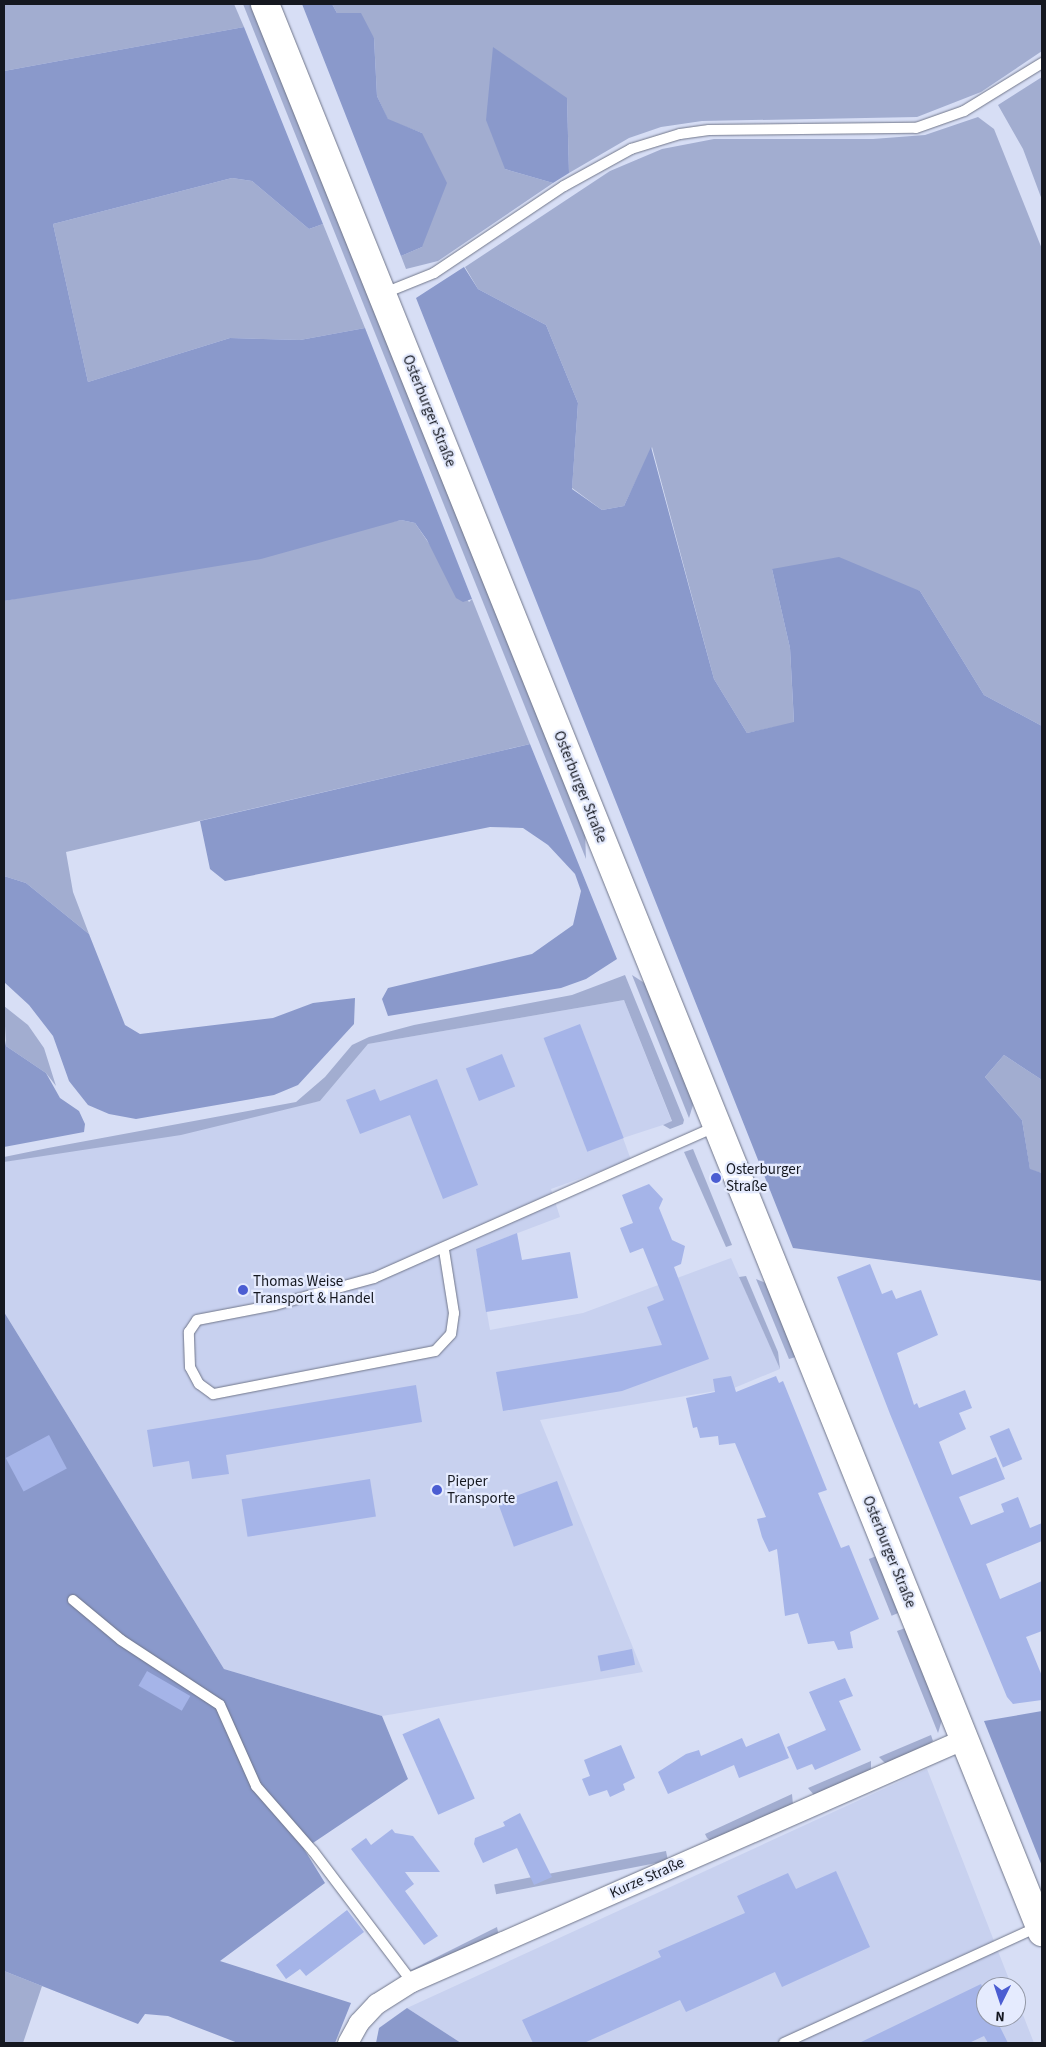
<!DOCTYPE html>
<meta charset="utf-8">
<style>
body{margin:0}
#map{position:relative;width:1046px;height:2047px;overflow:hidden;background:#d7def5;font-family:"Source Sans 3",sans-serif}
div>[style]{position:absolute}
.built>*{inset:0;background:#c8d1ef}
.green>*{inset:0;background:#a2add0;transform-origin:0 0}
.forest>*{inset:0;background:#8a99cb}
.building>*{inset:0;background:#a5b4e8;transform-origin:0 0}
.roads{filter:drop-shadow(0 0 1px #70768a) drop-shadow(0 0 1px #70768a)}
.lane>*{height:10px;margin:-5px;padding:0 5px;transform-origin:5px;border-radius:5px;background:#fff}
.street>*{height:20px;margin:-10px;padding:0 10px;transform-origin:10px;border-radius:10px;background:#fff}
.secondary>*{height:28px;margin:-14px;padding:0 14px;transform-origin:14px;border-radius:14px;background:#fff}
.dots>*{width:14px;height:14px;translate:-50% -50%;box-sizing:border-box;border:2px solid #e5ebfe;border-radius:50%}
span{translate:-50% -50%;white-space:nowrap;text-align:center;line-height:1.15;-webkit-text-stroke:4.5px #e5ebfe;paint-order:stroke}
.street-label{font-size:15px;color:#151820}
.poi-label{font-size:15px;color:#151820}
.left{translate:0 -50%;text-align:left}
.frame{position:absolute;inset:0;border:5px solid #151820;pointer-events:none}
.north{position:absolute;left:976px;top:1977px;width:50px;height:50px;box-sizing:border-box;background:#e5ebfe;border:1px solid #9297a5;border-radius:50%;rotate:184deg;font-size:14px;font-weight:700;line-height:20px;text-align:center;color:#151820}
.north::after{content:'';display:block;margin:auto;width:18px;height:22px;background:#4b5dd2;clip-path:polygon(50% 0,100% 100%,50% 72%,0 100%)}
</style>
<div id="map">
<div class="built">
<div style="clip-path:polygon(624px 1000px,672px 1122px,623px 1138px,631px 1160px,551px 1189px,560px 1217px,476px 1249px,490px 1330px,583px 1313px,731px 1258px,780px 1369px,734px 1388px,540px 1420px,643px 1672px,382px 1716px,224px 1669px,4px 1312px,4px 1162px,320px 1101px,368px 1044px)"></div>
<div style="clip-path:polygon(927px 1769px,1012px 1987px,986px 1987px,986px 2017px,1016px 2017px,1016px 1997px,1034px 2043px,461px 2043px,407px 2008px)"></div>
</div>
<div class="green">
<div style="clip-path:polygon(4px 4px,234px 4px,244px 27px,4px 71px)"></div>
<div style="clip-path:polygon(243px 4px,252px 4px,585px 831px,586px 859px)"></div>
<div style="clip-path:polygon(332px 4px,1042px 4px,1042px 51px,981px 92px,917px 117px,702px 121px,661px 127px,629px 138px,569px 173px,567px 98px,505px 169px,553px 183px,438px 261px,406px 269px,401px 256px,422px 247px,422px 133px,388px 120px,377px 96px,374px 38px,337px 13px)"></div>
<div style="clip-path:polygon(1042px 77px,1042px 200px,1023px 149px,998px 105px)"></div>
<div style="clip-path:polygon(978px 117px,994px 129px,1042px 249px,1042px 726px,984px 695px,920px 591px,772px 569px,790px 648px,794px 723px,747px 733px,714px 679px,652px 447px,624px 506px,602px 510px,572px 488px,578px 403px,546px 325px,478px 289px,465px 267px,610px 171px,662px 149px,714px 139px,873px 139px,925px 135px)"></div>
<div style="clip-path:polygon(232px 178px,252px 181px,309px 229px,323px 224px,365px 328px,300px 340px,230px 338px,88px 382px,53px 224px)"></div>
<div style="clip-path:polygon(401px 520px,415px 523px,469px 602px,472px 599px,530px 744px,66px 852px,73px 892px,89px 934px,26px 883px,4px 876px,4px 601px)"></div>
<div style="clip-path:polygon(625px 975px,684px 1120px,683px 1124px,670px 1129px,663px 1125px,672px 1121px,624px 1000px,368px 1044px,320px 1101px,181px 1135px,4px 1162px,4px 1157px,48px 1148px,296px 1102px,325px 1077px,352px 1045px,369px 1037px,414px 1025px,572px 995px)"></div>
<div style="clip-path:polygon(632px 975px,646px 984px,691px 1089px,693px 1105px,689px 1118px)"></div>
<div style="clip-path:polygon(4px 1006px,28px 1025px,44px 1048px,56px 1086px,46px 1073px,6px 1046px)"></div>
<div style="clip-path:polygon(1004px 1055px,1042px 1080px,1042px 1173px,1030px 1170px,1022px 1120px,985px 1077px)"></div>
<div style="clip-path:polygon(693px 1149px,732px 1245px,726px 1247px,684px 1152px)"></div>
<div style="clip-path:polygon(746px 1276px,778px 1352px,780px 1369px,739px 1277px)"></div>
<div style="clip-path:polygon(756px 1279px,768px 1284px,799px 1356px,789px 1359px)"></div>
<div style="left:879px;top:1555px;width:61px;height:11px;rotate:68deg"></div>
<div style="clip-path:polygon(908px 1627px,942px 1720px,938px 1733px,897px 1631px)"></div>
<div style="clip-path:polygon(931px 1735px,933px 1741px,926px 1747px,886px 1764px,879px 1757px)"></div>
<div style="clip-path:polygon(871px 1761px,871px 1770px,814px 1795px,808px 1788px)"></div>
<div style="clip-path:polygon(792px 1794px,793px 1805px,712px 1842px,707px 1838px,705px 1834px)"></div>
<div style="left:666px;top:1851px;width:10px;height:175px;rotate:79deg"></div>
<div style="clip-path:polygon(497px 1927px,499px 1937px,416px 1974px,411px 1970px)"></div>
<div style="clip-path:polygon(4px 1971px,42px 1986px,23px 2043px,4px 2043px)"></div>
</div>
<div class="forest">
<div style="clip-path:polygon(302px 4px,332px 4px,337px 13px,361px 13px,374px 38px,377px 96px,388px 119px,422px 133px,447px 183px,422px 247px,401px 256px)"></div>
<div style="clip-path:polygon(244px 27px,323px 224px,309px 229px,252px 181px,232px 178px,53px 224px,88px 382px,230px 338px,300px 340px,365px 328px,472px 599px,463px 602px,456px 598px,427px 540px,415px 523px,401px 520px,261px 559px,4px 601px,4px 71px)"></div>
<div style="clip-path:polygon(493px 47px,567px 98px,569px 173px,553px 183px,505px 169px,486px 120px)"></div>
<div style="clip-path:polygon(464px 267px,478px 289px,546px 325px,578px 403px,572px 489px,602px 510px,624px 506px,651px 447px,714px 679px,747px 733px,794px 722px,790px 648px,772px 569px,839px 557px,920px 591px,984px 695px,1042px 726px,1042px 1080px,1004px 1055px,985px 1077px,1022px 1120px,1030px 1169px,1042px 1173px,1042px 1281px,793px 1248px,416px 298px)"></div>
<div style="clip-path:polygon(530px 744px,617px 959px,586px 979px,561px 988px,388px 1016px,382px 999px,388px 988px,532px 954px,573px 925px,581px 891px,575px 874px,548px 845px,523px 828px,490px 827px,225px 881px,210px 869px,200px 821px)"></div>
<div style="clip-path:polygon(4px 876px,26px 883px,89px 934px,125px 1025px,140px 1034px,273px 1018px,313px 1003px,355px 998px,354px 1024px,298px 1085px,274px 1095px,136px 1119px,109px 1114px,88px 1105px,69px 1081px,53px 1036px,29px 1005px,4px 982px)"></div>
<div style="clip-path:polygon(4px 1035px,6px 1046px,46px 1073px,60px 1098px,79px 1111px,85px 1124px,84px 1132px,4px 1147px)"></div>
<div style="clip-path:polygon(4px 1312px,224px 1669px,382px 1716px,408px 1779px,304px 1849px,325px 1883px,220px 1961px,351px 2003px,335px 2043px,238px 2043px,168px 2016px,145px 2014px,138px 2024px,4px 1971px)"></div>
<div style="clip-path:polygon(1042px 1711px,1042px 1866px,984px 1721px)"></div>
<div style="clip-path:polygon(407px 2008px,461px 2043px,376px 2043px,379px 2028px)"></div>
</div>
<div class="building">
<div style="left:580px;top:1024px;width:122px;height:39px;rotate:69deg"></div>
<div style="left:502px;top:1054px;width:35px;height:39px;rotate:68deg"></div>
<div style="clip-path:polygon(437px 1079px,478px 1185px,443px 1199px,410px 1115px,360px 1134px,346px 1100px,375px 1089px,380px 1101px)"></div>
<div style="clip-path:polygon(649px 1184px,663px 1199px,659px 1208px,672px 1240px,685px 1246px,681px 1264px,674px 1267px,709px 1359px,622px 1391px,503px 1411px,496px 1372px,662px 1345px,647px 1307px,664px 1300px,643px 1248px,630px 1253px,620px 1228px,633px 1223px,622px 1195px)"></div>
<div style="clip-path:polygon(517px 1233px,522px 1260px,570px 1252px,578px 1298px,486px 1312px,476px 1249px)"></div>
<div style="clip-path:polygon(870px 1264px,882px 1294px,892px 1290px,896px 1299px,921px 1290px,938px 1335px,897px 1353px,914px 1405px,917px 1403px,919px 1408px,965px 1390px,972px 1408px,959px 1413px,966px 1429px,939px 1442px,952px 1475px,996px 1457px,1005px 1479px,959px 1497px,971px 1525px,1004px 1512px,1001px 1504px,1018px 1497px,1030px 1528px,1042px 1523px,1042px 1541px,986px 1564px,1000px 1599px,1042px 1581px,1042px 1631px,1026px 1637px,1042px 1676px,1042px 1700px,1013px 1704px,1007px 1697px,890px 1414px,837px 1277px)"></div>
<div style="clip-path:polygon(731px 1376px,736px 1392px,776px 1376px,779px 1383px,783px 1381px,827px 1490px,818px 1493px,841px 1548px,849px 1545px,879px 1619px,850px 1632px,853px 1648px,838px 1650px,834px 1641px,808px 1644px,798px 1613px,785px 1616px,777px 1549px,769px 1552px,762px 1537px,757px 1519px,766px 1517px,735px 1443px,719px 1445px,718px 1436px,700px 1438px,697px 1427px,693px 1428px,686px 1398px,715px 1392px,713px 1379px)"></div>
<div style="clip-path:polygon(416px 1385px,422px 1422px,226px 1455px,229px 1474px,192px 1479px,189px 1461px,153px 1467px,147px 1430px)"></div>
<div style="left:1009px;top:1428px;width:34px;height:21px;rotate:67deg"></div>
<div style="left:49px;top:1435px;width:38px;height:49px;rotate:62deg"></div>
<div style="left:370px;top:1479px;width:38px;height:130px;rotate:81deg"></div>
<div style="left:557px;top:1481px;width:47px;height:63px;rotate:70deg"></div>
<div style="left:632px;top:1649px;width:16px;height:35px;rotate:79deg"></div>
<div style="left:147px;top:1671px;width:50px;height:17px;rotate:30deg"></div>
<div style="clip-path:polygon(845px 1678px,853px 1696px,839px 1701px,861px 1750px,815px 1770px,812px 1764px,797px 1770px,787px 1747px,826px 1730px,809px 1692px)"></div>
<div style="left:439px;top:1718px;width:88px;height:40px;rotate:66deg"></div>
<div style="clip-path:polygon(779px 1733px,789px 1758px,739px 1778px,734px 1765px,668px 1794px,658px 1772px,686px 1754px,699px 1750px,701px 1756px,742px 1738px,746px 1747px)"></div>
<div style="clip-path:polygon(621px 1745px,635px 1778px,623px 1784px,625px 1790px,610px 1797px,607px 1790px,589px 1796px,582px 1779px,590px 1776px,584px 1760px)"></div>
<div style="clip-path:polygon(520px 1813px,552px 1877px,534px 1885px,517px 1848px,483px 1863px,474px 1844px,475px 1838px,505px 1826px,503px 1822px)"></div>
<div style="clip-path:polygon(392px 1829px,395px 1833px,413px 1836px,440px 1872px,405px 1872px,414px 1884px,405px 1891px,438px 1936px,424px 1945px,351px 1849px,366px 1838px,371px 1845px)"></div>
<div style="clip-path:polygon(836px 1871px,870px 1947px,782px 1987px,775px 1972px,686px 2012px,680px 2000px,584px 2043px,533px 2043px,522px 2020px,661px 1957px,658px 1951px,745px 1913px,737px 1896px,788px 1873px,796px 1889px)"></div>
<div style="clip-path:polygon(347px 1910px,364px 1932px,306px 1976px,300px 1969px,286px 1979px,276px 1965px)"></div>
<div style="clip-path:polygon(981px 1984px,986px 1995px,986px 2017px,995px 2017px,1008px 2043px,988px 2043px,984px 2036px,969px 2043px,859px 2043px)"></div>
</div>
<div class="roads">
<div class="lane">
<div style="left:382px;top:294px;width:56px;rotate:-22deg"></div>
<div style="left:434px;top:273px;width:156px;rotate:-33.8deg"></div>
<div style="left:564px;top:186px;width:77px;rotate:-28.9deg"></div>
<div style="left:631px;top:149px;width:51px;rotate:-17deg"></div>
<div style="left:680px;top:134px;width:29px;rotate:-8deg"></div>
<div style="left:709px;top:130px;width:207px;rotate:-0.6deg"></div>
<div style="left:916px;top:128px;width:51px;rotate:-19.5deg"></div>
<div style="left:964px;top:111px;width:92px;rotate:-31.6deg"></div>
<div style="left:444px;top:1250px;width:64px;rotate:81deg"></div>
<div style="left:454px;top:1313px;width:21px;rotate:98deg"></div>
<div style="left:451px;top:1334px;width:23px;rotate:133deg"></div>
<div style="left:435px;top:1351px;width:226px;rotate:169deg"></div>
<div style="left:213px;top:1394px;width:17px;rotate:-144deg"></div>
<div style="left:199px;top:1384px;width:19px;rotate:-118deg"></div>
<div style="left:190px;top:1367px;width:35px;rotate:-92deg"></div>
<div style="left:189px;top:1332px;width:14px;rotate:-56deg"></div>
<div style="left:197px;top:1320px;width:79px;rotate:-10.9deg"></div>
<div style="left:275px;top:1305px;width:103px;rotate:-15.3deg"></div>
<div style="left:374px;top:1278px;width:373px;rotate:-23.9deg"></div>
<div style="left:73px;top:1600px;width:62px;rotate:39.8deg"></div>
<div style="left:121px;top:1640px;width:118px;rotate:33.3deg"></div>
<div style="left:220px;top:1705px;width:89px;rotate:66deg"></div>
<div style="left:256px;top:1786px;width:86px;rotate:48.8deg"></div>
<div style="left:313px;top:1851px;width:164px;rotate:52.9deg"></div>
<div style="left:784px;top:2043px;width:281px;rotate:-24.6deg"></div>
</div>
<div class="street">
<div style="left:348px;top:2043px;width:23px;rotate:-61deg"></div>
<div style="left:359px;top:2023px;width:26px;rotate:-47deg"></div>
<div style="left:377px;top:2004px;width:41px;rotate:-32.2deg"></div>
<div style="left:412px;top:1982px;width:604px;rotate:-23.72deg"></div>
</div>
<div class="secondary">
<div style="left:265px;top:4px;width:2079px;rotate:68.05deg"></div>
</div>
</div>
<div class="dots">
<div style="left:716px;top:1178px;background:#4b5dd2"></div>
<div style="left:243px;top:1290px;background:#4b5dd2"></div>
<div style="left:437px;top:1490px;background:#4b5dd2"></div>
</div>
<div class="street-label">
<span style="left:429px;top:411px;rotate:68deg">Osterburger Straße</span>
<span style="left:580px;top:787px;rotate:68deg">Osterburger Straße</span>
<span style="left:889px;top:1552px;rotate:68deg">Osterburger Straße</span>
<span style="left:647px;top:1878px;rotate:-24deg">Kurze Straße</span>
</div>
<div class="poi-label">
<span class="left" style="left:726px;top:1178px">Osterburger<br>Straße</span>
<span class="left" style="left:253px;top:1290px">Thomas Weise<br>Transport &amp; Handel</span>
<span class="left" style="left:447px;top:1490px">Pieper<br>Transporte</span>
</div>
<div class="frame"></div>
<div class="north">N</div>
</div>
